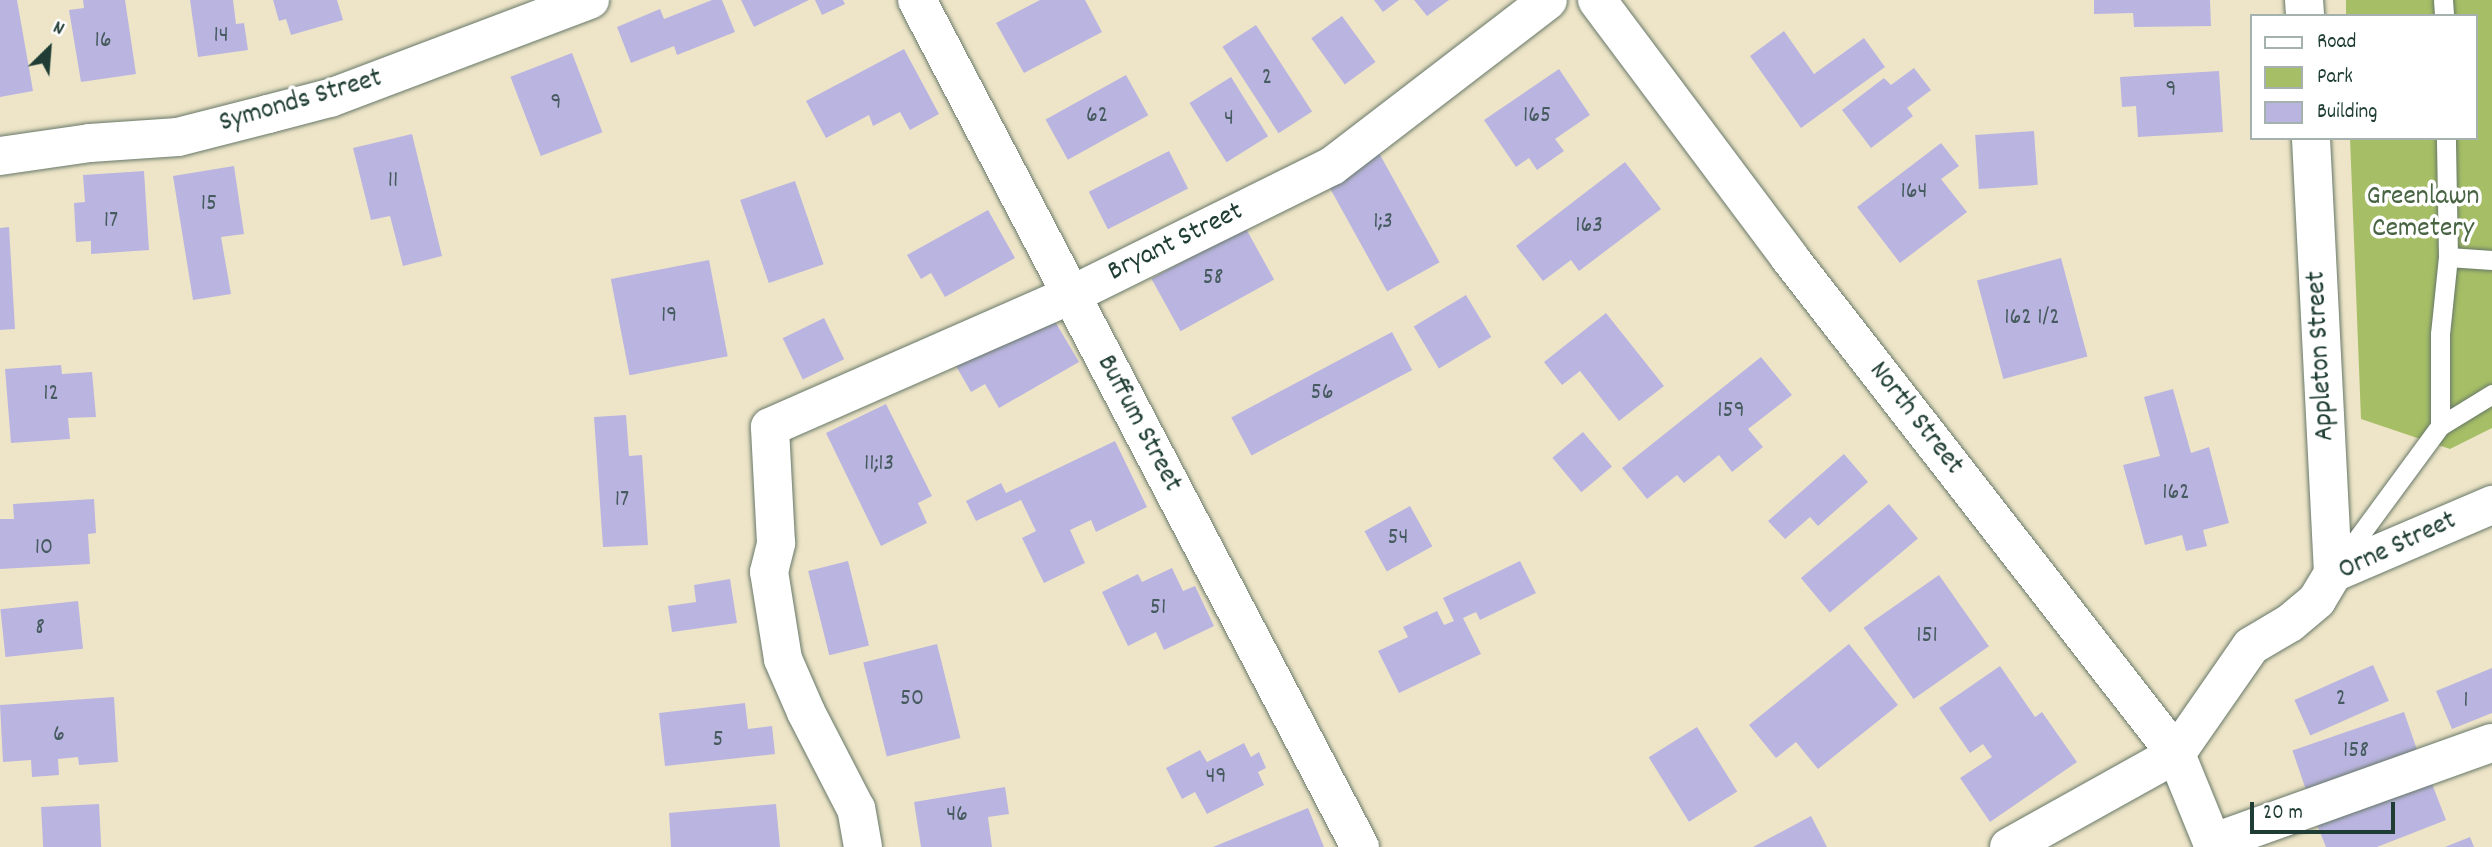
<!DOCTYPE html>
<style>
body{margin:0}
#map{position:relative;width:2492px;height:847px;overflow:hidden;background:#eee5c8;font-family:Dekko,sans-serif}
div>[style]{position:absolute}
.green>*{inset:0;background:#a6bf66}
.building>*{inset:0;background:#bab5e0;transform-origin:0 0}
.roads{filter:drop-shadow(0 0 2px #677868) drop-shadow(0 0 2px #677868)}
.service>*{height:19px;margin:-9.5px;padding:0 9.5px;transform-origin:9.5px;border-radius:9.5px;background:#fff}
.minor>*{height:38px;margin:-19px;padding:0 19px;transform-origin:19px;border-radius:19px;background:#fff}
.tertiary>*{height:38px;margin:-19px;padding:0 19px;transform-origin:19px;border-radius:19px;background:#fff}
.trunk>*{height:38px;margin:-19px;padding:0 19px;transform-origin:19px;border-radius:19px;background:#fff}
span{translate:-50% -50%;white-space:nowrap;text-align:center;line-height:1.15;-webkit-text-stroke:7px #fff;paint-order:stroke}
.number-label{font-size:24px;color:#465b5f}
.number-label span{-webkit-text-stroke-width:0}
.street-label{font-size:28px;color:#1f3d34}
.park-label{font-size:28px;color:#486443}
.legend{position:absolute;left:2250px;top:14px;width:228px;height:126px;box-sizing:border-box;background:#fff;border:2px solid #a5b1ae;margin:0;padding:9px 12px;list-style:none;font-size:21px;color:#1f3d34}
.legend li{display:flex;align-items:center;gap:14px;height:35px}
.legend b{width:35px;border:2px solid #a5b1ae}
.north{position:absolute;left:14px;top:14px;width:70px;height:70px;-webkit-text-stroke:5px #fff;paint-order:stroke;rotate:25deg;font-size:19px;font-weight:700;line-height:28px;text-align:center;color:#1f3d34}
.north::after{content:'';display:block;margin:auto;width:24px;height:32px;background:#1f3d34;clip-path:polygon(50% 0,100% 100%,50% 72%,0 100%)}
.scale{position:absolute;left:2250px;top:802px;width:145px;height:32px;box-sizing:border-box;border:4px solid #1f3d34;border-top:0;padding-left:9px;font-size:21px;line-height:24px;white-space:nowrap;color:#1f3d34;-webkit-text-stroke:5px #fff;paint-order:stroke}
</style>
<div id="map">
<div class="green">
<div style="clip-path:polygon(2346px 0,2492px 0,2492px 428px,2450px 449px,2361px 419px,2350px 138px,2476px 138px,2476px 16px,2346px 16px)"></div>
</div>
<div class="building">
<div style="clip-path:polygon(0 0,17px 0,33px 91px,0 97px)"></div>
<div style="clip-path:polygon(83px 0,125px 0,136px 74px,81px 82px,69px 10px,84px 8px)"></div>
<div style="clip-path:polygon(190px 0,233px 0,236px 24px,244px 23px,248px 50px,198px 57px)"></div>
<div style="clip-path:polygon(273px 0,337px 0,343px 20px,291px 35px,286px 19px,279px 21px)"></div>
<div style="clip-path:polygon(712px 0,722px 0,735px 32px,677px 55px,674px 46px,631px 63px,617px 27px,660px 9px,664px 19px)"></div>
<div style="clip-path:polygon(741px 0,809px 0,754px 27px)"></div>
<div style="clip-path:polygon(815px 0,843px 0,845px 4px,822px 15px)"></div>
<div style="clip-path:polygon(1040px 0,1085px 0,1102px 32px,1024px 73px,996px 23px)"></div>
<div style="clip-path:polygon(1374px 0,1399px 0,1383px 12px)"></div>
<div style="clip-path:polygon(1414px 0,1449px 0,1427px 16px)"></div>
<div style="clip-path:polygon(2094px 0,2210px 0,2211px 26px,2134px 27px,2133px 13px,2094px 14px)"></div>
<div style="left:1342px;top:16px;width:57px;height:38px;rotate:54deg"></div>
<div style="left:1256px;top:25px;width:103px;height:40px;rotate:57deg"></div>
<div style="clip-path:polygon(1784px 31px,1814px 74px,1864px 38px,1885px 67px,1801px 128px,1750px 56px)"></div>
<div style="clip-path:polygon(904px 49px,939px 114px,910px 130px,900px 112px,873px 126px,869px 115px,826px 138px,806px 101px)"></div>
<div style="left:572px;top:53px;width:85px;height:66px;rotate:69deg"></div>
<div style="clip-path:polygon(1914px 68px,1931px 90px,1907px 108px,1913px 116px,1871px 148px,1842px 110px,1884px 78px,1891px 85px)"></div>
<div style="clip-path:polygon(1559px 69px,1590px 115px,1555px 139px,1564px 151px,1537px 170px,1529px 158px,1516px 167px,1484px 120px)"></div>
<div style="clip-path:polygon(2219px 71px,2223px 132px,2138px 137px,2136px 106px,2122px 107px,2120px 77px)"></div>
<div style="left:1126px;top:75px;width:46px;height:92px;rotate:61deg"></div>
<div style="left:1231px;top:77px;width:70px;height:49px;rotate:58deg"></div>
<div style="left:2034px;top:131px;width:54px;height:59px;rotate:86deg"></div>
<div style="clip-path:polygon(412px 134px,442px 256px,403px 266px,390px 216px,371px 220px,353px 148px)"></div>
<div style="clip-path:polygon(1941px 143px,1959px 166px,1941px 179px,1967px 212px,1900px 263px,1857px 207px)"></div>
<div style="left:1169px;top:151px;width:42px;height:90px;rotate:63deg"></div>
<div style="left:1379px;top:153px;width:125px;height:60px;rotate:61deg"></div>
<div style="clip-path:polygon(1625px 162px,1661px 209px,1579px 271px,1571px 260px,1543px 281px,1516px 246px)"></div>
<div style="clip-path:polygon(234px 166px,244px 234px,221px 237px,231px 294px,193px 300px,173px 176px)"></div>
<div style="clip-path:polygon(144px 171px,149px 250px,91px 254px,91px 241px,76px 242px,74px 203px,85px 202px,83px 175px)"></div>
<div style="left:795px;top:181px;width:88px;height:58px;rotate:71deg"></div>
<div style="clip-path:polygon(988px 210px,1015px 258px,945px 297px,931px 273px,921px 279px,907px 255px)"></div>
<div style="clip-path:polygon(9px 227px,15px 329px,0 330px,0 228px)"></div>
<div style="left:1245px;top:227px;width:60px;height:107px;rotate:61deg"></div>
<div style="left:2061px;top:258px;width:102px;height:87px;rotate:75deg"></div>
<div style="left:709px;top:260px;width:98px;height:100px;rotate:79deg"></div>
<div style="left:1466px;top:295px;width:49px;height:61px;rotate:59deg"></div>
<div style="clip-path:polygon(1050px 313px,1079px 362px,999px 408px,985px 384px,971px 392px,956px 366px)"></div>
<div style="clip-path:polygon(1606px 313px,1664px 386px,1619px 421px,1580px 371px,1562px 385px,1544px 362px)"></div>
<div style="left:824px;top:318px;width:46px;height:46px;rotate:64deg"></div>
<div style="left:1392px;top:332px;width:43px;height:182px;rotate:62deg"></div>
<div style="clip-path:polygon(1761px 357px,1792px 395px,1748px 429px,1763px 447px,1732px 472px,1719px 455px,1684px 483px,1677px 475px,1647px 499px,1622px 468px)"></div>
<div style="clip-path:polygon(61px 365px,62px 374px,92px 372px,96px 417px,68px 418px,70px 439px,11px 443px,5px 369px)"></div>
<div style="clip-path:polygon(2173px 389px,2191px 453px,2209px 447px,2229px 523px,2203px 530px,2207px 546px,2186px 551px,2182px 535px,2145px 545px,2123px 465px,2160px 456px,2144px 397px)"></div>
<div style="clip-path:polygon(886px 404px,932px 496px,918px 503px,927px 523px,881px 546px,826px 433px)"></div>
<div style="clip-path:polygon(626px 415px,629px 456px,642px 455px,648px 545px,603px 547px,594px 417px)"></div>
<div style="left:1583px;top:432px;width:45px;height:40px;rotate:50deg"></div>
<div style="clip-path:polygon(1115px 441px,1147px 507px,1096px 532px,1091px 520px,1070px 530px,1085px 563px,1044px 583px,1022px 538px,1036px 531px,1021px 500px,976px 521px,966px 501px,1001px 483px,1006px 493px)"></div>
<div style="clip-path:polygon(1844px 454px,1868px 482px,1818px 526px,1810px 517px,1785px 539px,1768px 521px)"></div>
<div style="clip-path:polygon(94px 499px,96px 533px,88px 534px,90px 564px,0 569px,0 519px,14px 519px,13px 504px)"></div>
<div style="left:1889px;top:504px;width:45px;height:115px;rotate:50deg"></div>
<div style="left:1410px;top:506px;width:46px;height:52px;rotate:61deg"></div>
<div style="left:848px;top:561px;width:87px;height:41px;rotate:76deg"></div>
<div style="clip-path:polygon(1520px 561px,1536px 593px,1480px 620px,1476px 612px,1463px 618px,1481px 654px,1399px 693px,1378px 651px,1408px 637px,1403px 627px,1437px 611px,1444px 625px,1454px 621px,1443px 598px)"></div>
<div style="clip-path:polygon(1172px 568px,1183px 591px,1195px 586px,1214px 626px,1164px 650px,1156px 632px,1128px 646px,1102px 592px,1138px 574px,1142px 582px)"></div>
<div style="left:1939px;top:575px;width:87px;height:92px;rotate:55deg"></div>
<div style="clip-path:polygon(730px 579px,737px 623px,672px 632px,668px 606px,696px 602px,694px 585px)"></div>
<div style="left:78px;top:601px;width:48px;height:78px;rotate:84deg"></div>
<div style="left:937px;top:644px;width:97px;height:76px;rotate:76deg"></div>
<div style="clip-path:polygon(1849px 644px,1898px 705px,1818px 769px,1796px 742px,1776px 758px,1749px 725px)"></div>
<div style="left:2373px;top:665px;width:39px;height:86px;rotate:66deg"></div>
<div style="clip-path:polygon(2000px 666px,2035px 717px,2042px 712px,2077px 762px,1990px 822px,1960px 778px,1992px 757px,1983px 744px,1970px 753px,1939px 708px)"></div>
<div style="clip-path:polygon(2492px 668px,2492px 713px,2452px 729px,2436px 691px)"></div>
<div style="clip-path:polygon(114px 697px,118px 762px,79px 765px,78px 757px,58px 759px,59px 775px,32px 777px,31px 760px,3px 762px,0 705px)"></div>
<div style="clip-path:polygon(745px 703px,748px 729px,772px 726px,775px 754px,665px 766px,659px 713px)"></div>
<div style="left:2404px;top:712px;width:42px;height:118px;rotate:71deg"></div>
<div style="left:1697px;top:727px;width:76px;height:57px;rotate:58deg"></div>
<div style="clip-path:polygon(1244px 743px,1251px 757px,1259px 752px,1266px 768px,1258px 772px,1264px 785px,1207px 814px,1195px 792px,1182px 799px,1166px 768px,1200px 750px,1207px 762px)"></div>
<div style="clip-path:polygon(2429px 776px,2446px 820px,2377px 847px,2326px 847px,2315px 820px)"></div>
<div style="clip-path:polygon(1005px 787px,1009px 814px,988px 817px,992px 847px,921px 847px,914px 802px)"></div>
<div style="left:99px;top:804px;width:43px;height:58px;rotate:87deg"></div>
<div style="clip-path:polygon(776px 804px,780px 847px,671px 847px,669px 813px)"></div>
<div style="clip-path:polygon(1308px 808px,1324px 847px,1213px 847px)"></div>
<div style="clip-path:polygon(1811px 816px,1827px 847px,1753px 847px)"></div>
<div style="clip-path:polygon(2470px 837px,2474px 847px,2445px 847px)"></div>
</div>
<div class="roads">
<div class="service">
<div style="left:2443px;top:0;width:16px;rotate:86deg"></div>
<div style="left:2448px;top:257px;width:44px;rotate:3.9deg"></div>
<div style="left:2440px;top:426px;width:92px;rotate:-90deg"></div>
<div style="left:2440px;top:334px;width:77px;rotate:-84.1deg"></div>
<div style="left:2448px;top:257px;width:119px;rotate:-91deg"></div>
<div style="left:2340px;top:562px;width:169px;rotate:-53.7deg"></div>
<div style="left:2440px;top:426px;width:61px;rotate:-31.6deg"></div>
</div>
<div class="minor">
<div style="left:917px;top:0;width:956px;rotate:62.39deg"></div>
<div style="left:0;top:156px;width:91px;rotate:-8.2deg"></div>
<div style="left:90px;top:143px;width:88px;rotate:-3.9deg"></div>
<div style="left:178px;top:137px;width:93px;rotate:-14.3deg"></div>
<div style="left:268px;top:114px;width:64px;rotate:-14.5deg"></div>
<div style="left:330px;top:98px;width:278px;rotate:-20.7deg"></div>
<div style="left:2333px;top:573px;width:173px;rotate:-23.2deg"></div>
<div style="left:2212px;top:843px;width:297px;rotate:-19.7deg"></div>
<div style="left:863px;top:847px;width:39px;rotate:-100deg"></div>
<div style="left:856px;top:809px;width:109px;rotate:-117.3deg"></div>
<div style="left:806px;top:712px;width:58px;rotate:-113.5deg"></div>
<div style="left:783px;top:659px;width:88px;rotate:-99.1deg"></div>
<div style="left:769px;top:572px;width:30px;rotate:-76deg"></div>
<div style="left:776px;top:543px;width:116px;rotate:-93deg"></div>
<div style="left:770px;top:427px;width:329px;rotate:-23.7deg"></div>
<div style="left:1071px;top:295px;width:291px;rotate:-26.3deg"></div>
<div style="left:1332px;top:166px;width:272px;rotate:-37.5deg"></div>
</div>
<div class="tertiary">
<div style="left:2304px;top:0;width:16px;rotate:86deg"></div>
<div style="left:2009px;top:847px;width:191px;rotate:-29.1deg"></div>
<div style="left:2176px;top:754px;width:131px;rotate:-55.2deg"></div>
<div style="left:2251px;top:646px;width:45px;rotate:-30.5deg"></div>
<div style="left:2290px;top:623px;width:35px;rotate:-40deg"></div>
<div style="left:2317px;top:600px;width:31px;rotate:-59deg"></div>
<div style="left:2333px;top:573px;width:436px;rotate:-92.9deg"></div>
</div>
<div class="trunk">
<div style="left:1597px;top:0;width:321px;rotate:53.2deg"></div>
<div style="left:1789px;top:257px;width:630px;rotate:52.09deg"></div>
<div style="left:2176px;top:754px;width:100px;rotate:67.8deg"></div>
</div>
</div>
<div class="number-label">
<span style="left:221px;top:37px">14</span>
<span style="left:103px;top:42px">16</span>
<span style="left:1267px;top:79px">2</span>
<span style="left:2171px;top:91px">9</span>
<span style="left:556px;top:104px">9</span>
<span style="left:1097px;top:117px">62</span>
<span style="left:1537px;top:117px">165</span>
<span style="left:1229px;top:120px">4</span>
<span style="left:393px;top:182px">11</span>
<span style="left:1914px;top:193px">164</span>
<span style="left:209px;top:205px">15</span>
<span style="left:111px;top:222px">17</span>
<span style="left:1383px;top:223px">1;3</span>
<span style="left:1589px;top:227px">163</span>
<span style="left:1213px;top:279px">58</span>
<span style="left:669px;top:317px">19</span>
<span style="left:2032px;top:319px">162 1/2</span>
<span style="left:1322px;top:394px">56</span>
<span style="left:51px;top:395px">12</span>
<span style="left:1731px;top:412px">159</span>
<span style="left:879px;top:465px">11;13</span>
<span style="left:2176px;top:494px">162</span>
<span style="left:622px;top:501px">17</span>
<span style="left:1398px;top:539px">54</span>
<span style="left:44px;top:549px">10</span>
<span style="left:1158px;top:609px">51</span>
<span style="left:40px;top:629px">8</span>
<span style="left:1927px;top:637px">151</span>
<span style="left:912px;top:700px">50</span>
<span style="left:2341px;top:700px">2</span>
<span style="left:2466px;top:702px">1</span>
<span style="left:59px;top:736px">6</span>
<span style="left:718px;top:741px">5</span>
<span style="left:2356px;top:752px">158</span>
<span style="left:1216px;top:778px">49</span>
<span style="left:957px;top:816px">46</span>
</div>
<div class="street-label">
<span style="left:301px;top:102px;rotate:-16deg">Symonds Street</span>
<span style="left:1176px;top:243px;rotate:-26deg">Bryant Street</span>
<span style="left:2322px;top:356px;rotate:-93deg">Appleton Street</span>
<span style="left:1915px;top:419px;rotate:52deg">North Street</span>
<span style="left:1138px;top:424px;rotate:62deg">Buffum Street</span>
<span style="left:2398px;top:547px;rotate:-25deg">Orne Street</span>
</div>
<div class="park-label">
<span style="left:2423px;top:214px">Greenlawn<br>Cemetery</span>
</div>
<ul class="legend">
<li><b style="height:9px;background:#fff"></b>Road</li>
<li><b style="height:19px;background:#a6bf66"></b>Park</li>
<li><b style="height:19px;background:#bab5e0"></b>Building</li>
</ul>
<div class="north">N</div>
<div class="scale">20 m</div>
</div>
